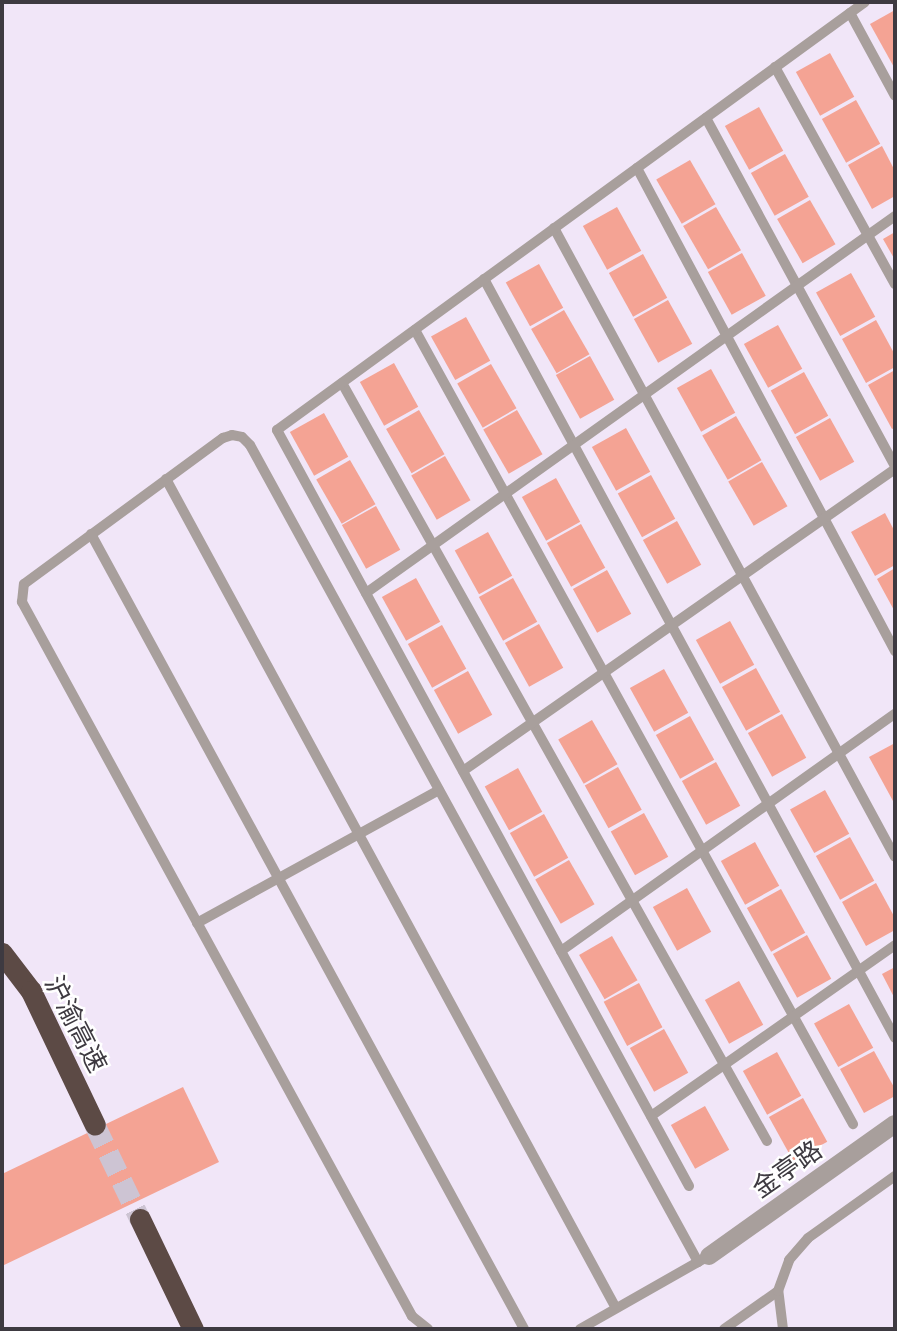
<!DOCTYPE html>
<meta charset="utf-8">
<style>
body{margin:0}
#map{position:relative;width:897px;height:1331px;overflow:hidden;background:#f1e6f8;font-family:Mulish,"Noto Sans SC",sans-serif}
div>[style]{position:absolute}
.building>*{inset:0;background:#f4a394;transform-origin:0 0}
.highway-tunnel>*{height:21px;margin-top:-10.5px;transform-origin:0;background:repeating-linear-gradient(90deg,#cdc4d3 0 21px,transparent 0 31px)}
.lane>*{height:10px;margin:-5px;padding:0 5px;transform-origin:5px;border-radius:5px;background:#a89f9c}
.street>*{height:18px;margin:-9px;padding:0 9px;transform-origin:9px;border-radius:9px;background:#a89f9c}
.highway>*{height:21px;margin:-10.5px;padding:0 10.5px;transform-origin:10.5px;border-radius:10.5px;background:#5c4a45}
span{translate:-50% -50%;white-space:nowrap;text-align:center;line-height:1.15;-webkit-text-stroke:5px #fff;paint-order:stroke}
.street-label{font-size:26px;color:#3e3a41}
.frame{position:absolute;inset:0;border:4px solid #3e3a41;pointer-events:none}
</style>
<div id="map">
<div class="building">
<div style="clip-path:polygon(895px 10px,895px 69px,870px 24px)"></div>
<div style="left:830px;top:53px;width:50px;height:39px;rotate:61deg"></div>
<div style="left:856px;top:100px;width:50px;height:39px;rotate:61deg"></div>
<div style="left:759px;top:107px;width:50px;height:39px;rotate:61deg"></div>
<div style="clip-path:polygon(882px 146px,895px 171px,895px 196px,872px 209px,848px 165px)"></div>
<div style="left:785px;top:154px;width:49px;height:39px;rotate:61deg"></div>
<div style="left:690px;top:160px;width:51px;height:39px;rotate:60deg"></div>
<div style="left:810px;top:200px;width:51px;height:38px;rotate:60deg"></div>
<div style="left:617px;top:207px;width:50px;height:39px;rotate:61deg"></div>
<div style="left:716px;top:207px;width:50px;height:38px;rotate:60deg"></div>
<div style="clip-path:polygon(895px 232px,895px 260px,883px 239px)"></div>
<div style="left:742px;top:253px;width:49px;height:39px;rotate:61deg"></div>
<div style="left:643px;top:254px;width:50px;height:39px;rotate:61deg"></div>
<div style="left:539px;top:264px;width:50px;height:38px;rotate:61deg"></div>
<div style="left:851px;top:273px;width:50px;height:40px;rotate:61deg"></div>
<div style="left:668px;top:300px;width:50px;height:39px;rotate:61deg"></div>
<div style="left:564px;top:310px;width:51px;height:38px;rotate:60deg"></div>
<div style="left:466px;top:317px;width:50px;height:40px;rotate:61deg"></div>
<div style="clip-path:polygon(876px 320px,895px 355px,895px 367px,866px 383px,842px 339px)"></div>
<div style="left:778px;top:325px;width:50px;height:39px;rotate:61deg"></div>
<div style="left:590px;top:356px;width:50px;height:39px;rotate:61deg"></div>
<div style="left:394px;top:363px;width:50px;height:39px;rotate:61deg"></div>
<div style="left:491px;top:364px;width:51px;height:39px;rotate:60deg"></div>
<div style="left:711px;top:369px;width:50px;height:39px;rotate:61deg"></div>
<div style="clip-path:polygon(895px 370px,895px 428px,892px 429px,868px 385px)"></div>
<div style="left:804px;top:372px;width:50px;height:38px;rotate:61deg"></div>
<div style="left:419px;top:410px;width:51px;height:38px;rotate:60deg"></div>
<div style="left:517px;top:410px;width:51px;height:39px;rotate:60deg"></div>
<div style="left:324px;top:413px;width:50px;height:39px;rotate:61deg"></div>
<div style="left:736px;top:416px;width:51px;height:39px;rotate:60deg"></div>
<div style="left:830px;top:418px;width:50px;height:39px;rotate:61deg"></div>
<div style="left:626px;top:428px;width:50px;height:39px;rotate:61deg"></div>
<div style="left:445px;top:456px;width:51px;height:39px;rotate:60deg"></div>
<div style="left:350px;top:460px;width:51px;height:39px;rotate:60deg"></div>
<div style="left:762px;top:462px;width:51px;height:39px;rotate:60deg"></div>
<div style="left:651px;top:475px;width:50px;height:38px;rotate:61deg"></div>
<div style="left:556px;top:478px;width:50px;height:39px;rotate:61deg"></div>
<div style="left:376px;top:506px;width:50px;height:39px;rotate:61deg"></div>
<div style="clip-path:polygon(885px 513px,895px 532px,895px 565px,875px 576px,851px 532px)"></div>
<div style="left:677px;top:521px;width:50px;height:39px;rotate:61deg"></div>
<div style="left:581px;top:524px;width:50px;height:39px;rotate:61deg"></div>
<div style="left:488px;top:532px;width:50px;height:38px;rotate:61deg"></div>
<div style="clip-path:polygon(895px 568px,895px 612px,877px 579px)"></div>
<div style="left:607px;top:570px;width:50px;height:39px;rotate:61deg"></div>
<div style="left:416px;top:578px;width:50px;height:39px;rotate:61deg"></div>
<div style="left:513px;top:578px;width:50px;height:39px;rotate:61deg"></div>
<div style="left:730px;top:621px;width:50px;height:39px;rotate:61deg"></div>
<div style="left:539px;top:624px;width:50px;height:39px;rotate:61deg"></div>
<div style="left:442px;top:625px;width:50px;height:39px;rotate:61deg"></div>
<div style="left:756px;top:668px;width:50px;height:39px;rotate:61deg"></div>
<div style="left:664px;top:669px;width:50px;height:39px;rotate:61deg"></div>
<div style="left:468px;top:671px;width:50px;height:39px;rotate:61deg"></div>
<div style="left:782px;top:714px;width:50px;height:39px;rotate:61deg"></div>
<div style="left:690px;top:716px;width:50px;height:39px;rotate:61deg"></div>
<div style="left:592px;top:720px;width:51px;height:39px;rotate:60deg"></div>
<div style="clip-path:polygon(895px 743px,895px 800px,893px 801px,869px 757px)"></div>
<div style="left:716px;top:762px;width:50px;height:39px;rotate:61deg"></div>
<div style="left:618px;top:767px;width:49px;height:38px;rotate:61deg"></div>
<div style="left:518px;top:768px;width:50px;height:38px;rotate:61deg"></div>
<div style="left:825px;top:790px;width:50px;height:40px;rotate:61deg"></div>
<div style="left:644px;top:813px;width:50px;height:38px;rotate:61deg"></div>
<div style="left:544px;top:814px;width:50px;height:39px;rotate:61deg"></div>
<div style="left:850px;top:837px;width:50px;height:39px;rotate:61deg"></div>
<div style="left:755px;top:842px;width:50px;height:39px;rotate:61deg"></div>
<div style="left:569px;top:860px;width:51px;height:39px;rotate:60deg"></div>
<div style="clip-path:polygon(876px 883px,895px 918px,895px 930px,866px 946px,842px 902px)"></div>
<div style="left:687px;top:888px;width:50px;height:39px;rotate:61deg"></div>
<div style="left:781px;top:889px;width:50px;height:39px;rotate:61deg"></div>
<div style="left:807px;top:935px;width:50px;height:39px;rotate:61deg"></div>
<div style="left:612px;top:936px;width:51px;height:38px;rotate:60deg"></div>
<div style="clip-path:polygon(895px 967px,895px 999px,882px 974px)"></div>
<div style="left:739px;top:981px;width:50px;height:39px;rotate:61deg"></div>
<div style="left:639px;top:983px;width:50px;height:40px;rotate:62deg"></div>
<div style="left:849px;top:1004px;width:50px;height:40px;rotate:61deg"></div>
<div style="left:664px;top:1029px;width:50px;height:39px;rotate:61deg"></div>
<div style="clip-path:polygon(874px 1051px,895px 1089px,895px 1096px,864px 1113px,840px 1069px)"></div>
<div style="left:777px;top:1052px;width:50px;height:39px;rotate:61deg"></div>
<div style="clip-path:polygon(183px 1087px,219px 1162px,2px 1266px,2px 1174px)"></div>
<div style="left:803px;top:1098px;width:50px;height:39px;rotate:61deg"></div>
<div style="left:705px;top:1106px;width:50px;height:39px;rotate:61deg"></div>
</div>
<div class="highway-tunnel">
<div style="left:95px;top:1125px;width:104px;rotate:64.4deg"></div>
</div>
<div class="lane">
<div style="left:850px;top:13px;width:94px;rotate:61.5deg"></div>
<div style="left:775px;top:67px;width:248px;rotate:61.1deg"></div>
<div style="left:706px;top:118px;width:396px;rotate:61.5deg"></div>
<div style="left:637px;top:168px;width:548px;rotate:61.89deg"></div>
<div style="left:554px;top:228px;width:715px;rotate:61.54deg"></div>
<div style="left:484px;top:279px;width:863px;rotate:61.56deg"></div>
<div style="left:415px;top:330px;width:907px;rotate:61.12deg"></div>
<div style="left:342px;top:383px;width:869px;rotate:60.72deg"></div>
<div style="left:166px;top:479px;width:943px;rotate:61.51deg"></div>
<div style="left:91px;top:534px;width:905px;rotate:61.42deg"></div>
<div style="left:366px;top:593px;width:650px;rotate:-35.48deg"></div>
<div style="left:463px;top:771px;width:527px;rotate:-34.96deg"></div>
<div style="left:197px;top:923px;width:276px;rotate:-28.8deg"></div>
<div style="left:561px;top:951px;width:410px;rotate:-35.4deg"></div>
<div style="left:651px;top:1116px;width:298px;rotate:-35deg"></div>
<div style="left:689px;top:1186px;width:861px;rotate:-118.59deg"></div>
<div style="left:277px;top:430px;width:727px;rotate:-36.05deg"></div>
<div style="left:428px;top:1329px;width:21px;rotate:-141deg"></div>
<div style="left:412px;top:1316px;width:814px;rotate:-118.64deg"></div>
<div style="left:22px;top:602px;width:18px;rotate:-84deg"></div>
<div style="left:24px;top:584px;width:247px;rotate:-36.3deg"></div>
<div style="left:223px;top:438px;width:9px;rotate:-18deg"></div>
<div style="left:232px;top:435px;width:10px;rotate:11deg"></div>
<div style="left:242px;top:437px;width:11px;rotate:45deg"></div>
<div style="left:250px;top:445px;width:932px;rotate:61.26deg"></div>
<div style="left:580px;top:1329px;width:142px;rotate:-29.6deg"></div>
<div style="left:724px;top:1329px;width:66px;rotate:-35.1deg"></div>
<div style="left:783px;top:1329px;width:38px;rotate:-97deg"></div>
<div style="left:778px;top:1291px;width:33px;rotate:-70deg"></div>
<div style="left:789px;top:1260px;width:29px;rotate:-49deg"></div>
<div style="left:808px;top:1238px;width:107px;rotate:-35.5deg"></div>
</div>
<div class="street">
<div style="left:709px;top:1256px;width:228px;rotate:-35.4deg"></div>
</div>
<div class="highway">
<div style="left:2px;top:953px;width:48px;rotate:52.7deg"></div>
<div style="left:31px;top:991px;width:148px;rotate:64.5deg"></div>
<div style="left:140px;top:1219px;width:122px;rotate:64.3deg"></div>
</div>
<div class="street-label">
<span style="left:76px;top:1024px;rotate:63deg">沪渝高速</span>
<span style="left:787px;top:1169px;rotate:-35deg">金亭路</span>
</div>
<div class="frame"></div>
</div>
